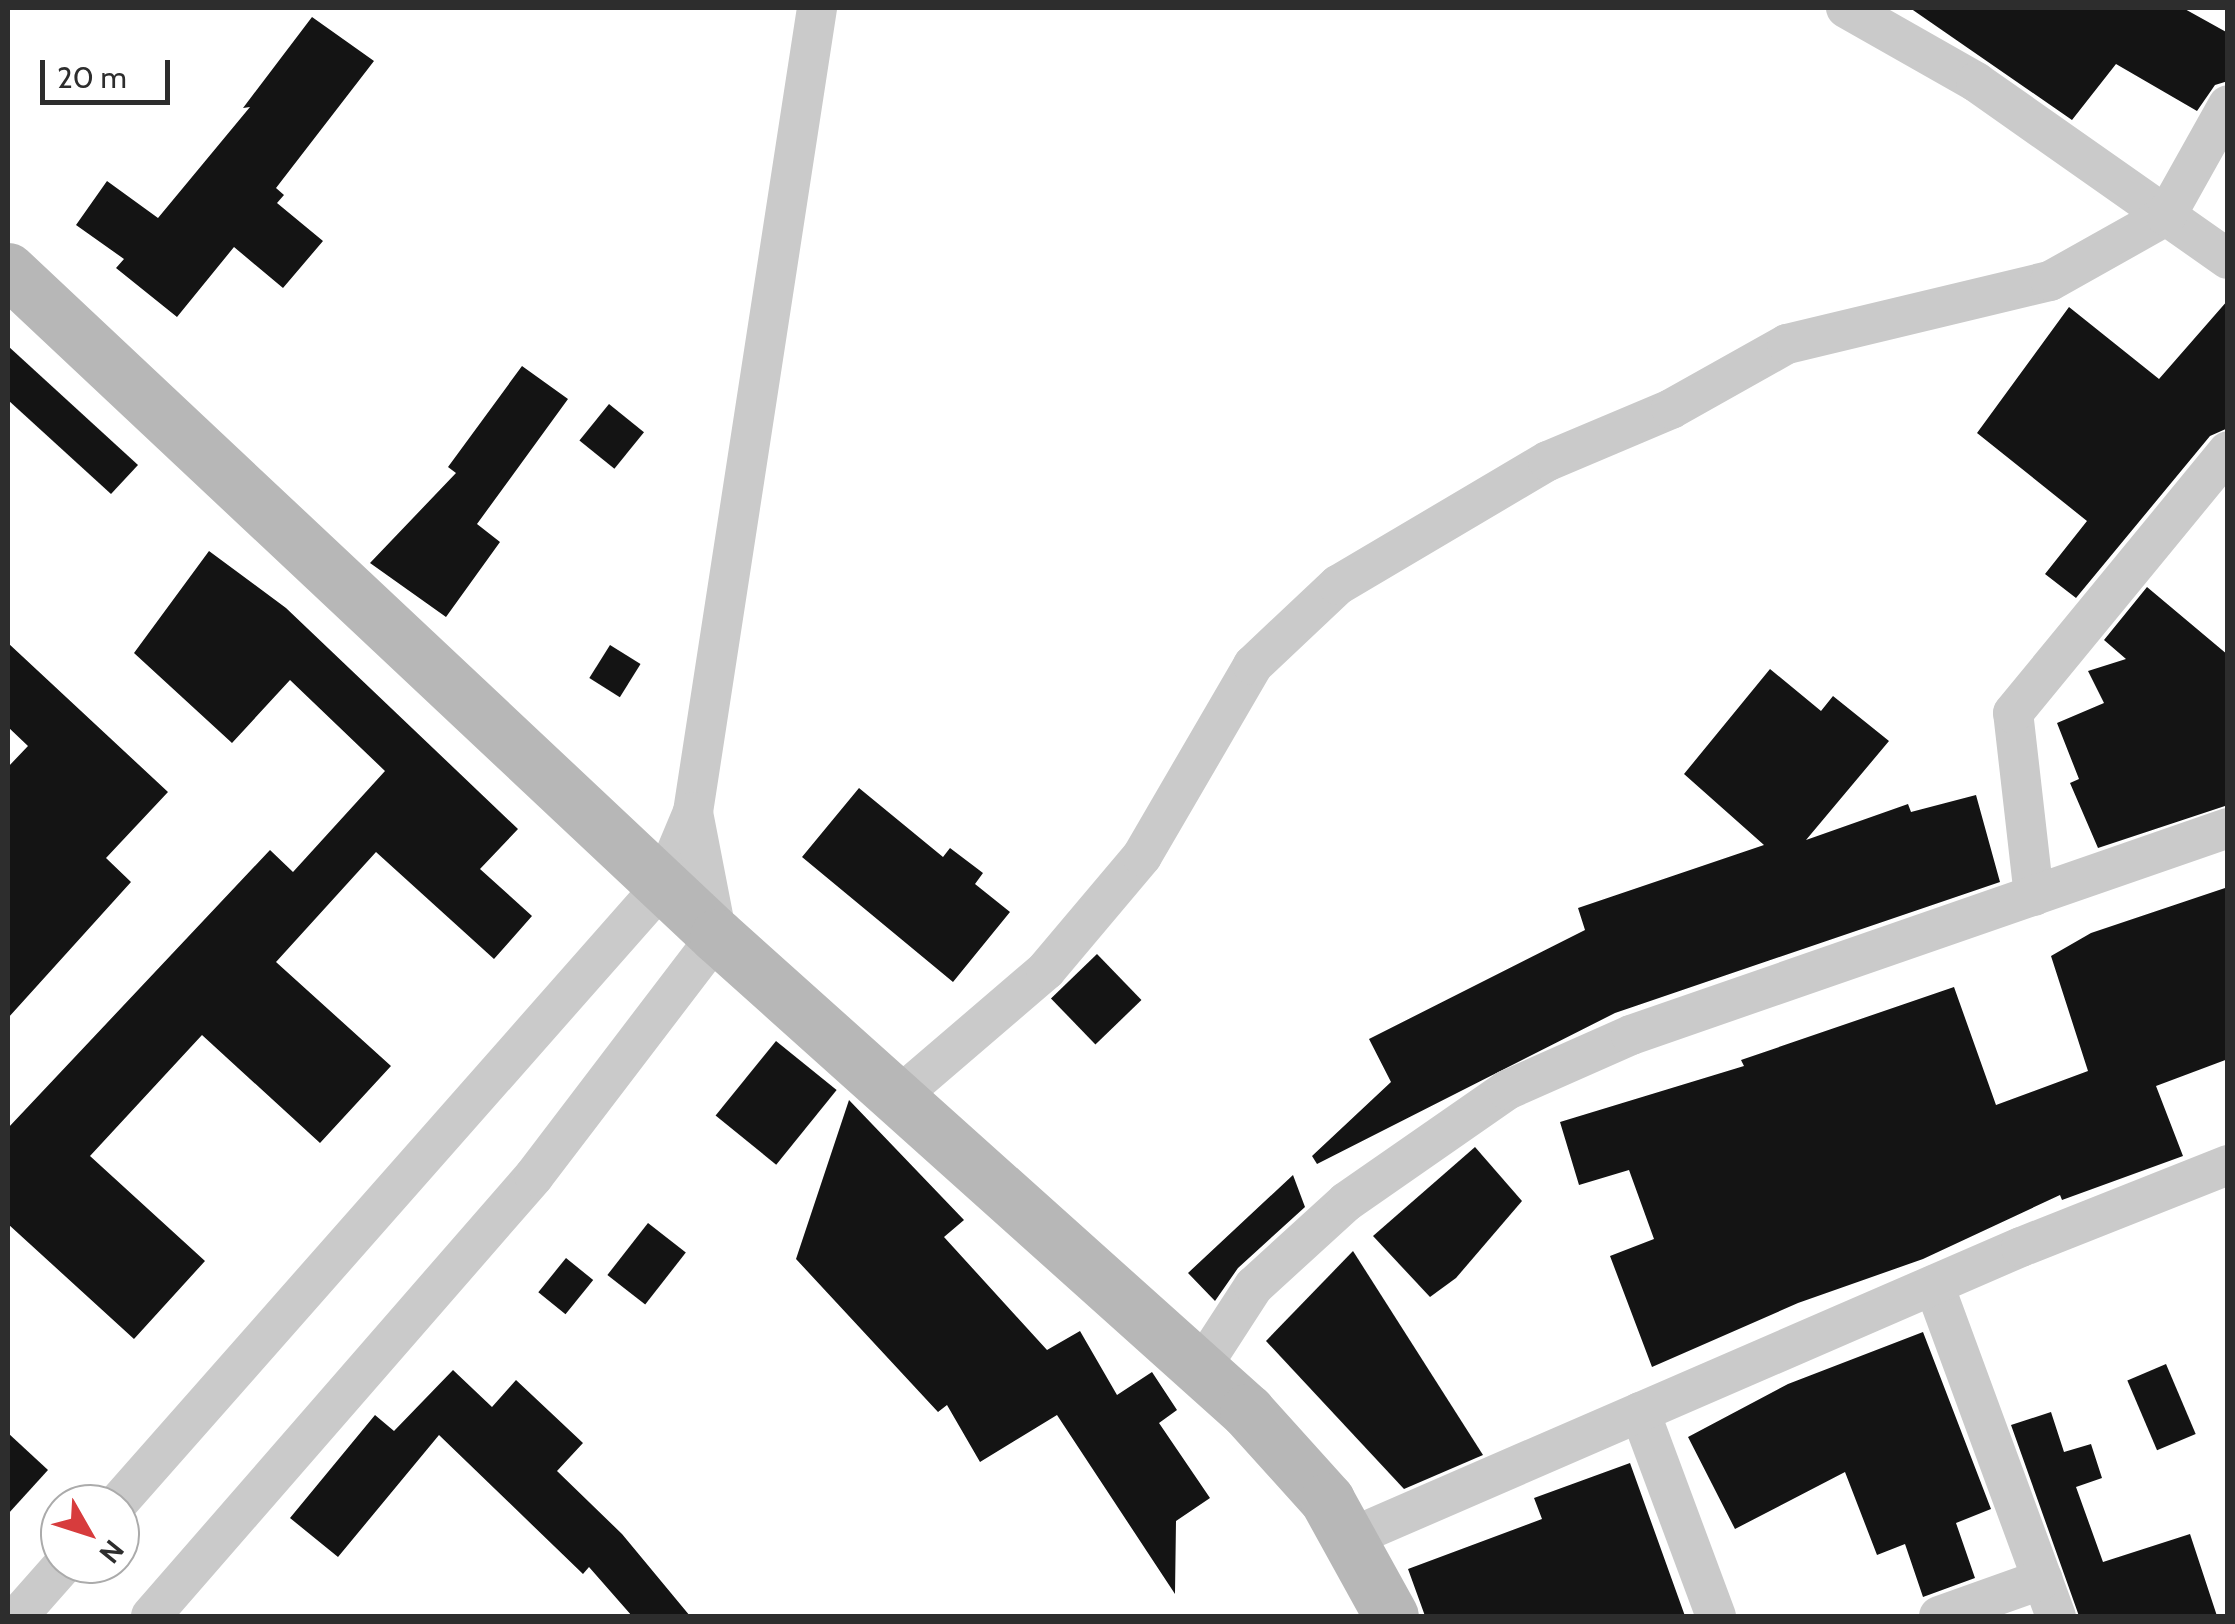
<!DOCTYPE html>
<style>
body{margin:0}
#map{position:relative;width:2235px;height:1624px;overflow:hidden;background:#fff;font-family:Cabin,sans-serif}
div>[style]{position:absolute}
.building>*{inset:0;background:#141414;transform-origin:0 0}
.street>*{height:40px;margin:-20px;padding:0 20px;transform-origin:20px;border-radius:20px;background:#cacaca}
.secondary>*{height:55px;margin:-27.5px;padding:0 27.5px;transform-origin:27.5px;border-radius:27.5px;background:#b7b7b7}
span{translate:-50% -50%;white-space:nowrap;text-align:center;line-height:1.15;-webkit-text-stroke:10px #fff;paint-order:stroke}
.frame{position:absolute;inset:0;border:10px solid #2d2d2d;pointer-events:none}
.north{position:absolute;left:40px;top:1484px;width:100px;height:100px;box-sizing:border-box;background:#fff;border:2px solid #ababab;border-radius:50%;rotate:129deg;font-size:28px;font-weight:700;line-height:40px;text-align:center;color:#2d2d2d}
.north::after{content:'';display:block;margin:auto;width:35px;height:45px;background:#d73c3d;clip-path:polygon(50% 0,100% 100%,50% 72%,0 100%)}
.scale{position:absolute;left:40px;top:60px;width:130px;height:45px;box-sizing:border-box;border:5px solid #2d2d2d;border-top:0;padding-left:12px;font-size:30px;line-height:35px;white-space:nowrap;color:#2d2d2d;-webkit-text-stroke:8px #fff;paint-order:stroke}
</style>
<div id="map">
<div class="building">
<div style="clip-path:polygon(1910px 8px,2183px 8px,2228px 33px,2228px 81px,2215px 85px,2197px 111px,2116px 64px,2072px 120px)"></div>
<div style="clip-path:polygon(312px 17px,374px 61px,276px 188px,284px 195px,277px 203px,323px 241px,283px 288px,234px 247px,177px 317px,116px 268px,124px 259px,76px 225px,107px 181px,158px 218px,250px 107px,243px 108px)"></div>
<div style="clip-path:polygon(2228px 300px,2228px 428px,2210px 436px,2076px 598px,2045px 574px,2087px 521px,1977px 433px,2069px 307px,2159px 379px)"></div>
<div style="clip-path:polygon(8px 346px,138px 465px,111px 494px,8px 400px)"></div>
<div style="clip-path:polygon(522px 366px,568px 399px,477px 524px,500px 542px,446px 617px,370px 563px,456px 473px,448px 467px)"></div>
<div style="left:609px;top:404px;width:45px;height:47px;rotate:39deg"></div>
<div style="clip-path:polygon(209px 551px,286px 608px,518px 829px,480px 869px,532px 916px,494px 959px,376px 852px,276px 962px,391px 1066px,320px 1143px,202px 1035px,90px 1156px,205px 1261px,134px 1339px,8px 1224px,8px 1128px,270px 850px,293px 872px,385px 771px,290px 680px,232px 743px,134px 653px)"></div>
<div style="clip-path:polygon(2147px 587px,2228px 655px,2228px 805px,2098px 848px,2070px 783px,2079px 779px,2057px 723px,2104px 703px,2088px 671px,2126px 659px,2104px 640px)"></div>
<div style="clip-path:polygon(8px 643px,168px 792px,106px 858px,131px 882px,8px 1018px,8px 767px,28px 746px,8px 727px)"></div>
<div style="left:610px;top:645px;width:36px;height:39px;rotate:32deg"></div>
<div style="clip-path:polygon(1770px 669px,1821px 711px,1833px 696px,1889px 741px,1806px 840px,1908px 804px,1911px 812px,1976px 795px,2000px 882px,1615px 1013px,1317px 1164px,1312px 1156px,1391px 1082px,1369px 1039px,1585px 930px,1578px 908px,1764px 845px,1684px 774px)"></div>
<div style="clip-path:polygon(859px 788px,943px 857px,950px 848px,983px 873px,975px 884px,1010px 912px,953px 982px,802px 857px)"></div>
<div style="clip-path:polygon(2228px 887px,2228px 1059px,2156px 1086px,2183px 1156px,2062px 1200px,2060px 1195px,1923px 1259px,1798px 1303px,1652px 1367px,1610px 1256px,1654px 1239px,1629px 1170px,1579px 1185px,1560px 1122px,1744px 1066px,1741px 1060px,1954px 987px,1996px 1105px,2088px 1071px,2051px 956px,2091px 933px)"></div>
<div style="left:1097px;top:954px;width:64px;height:64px;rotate:46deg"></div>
<div style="left:776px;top:1041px;width:78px;height:96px;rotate:39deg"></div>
<div style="clip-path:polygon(849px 1100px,964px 1220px,944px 1237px,1047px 1350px,1080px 1331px,1117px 1395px,1152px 1372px,1177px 1410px,1159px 1423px,1210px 1498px,1176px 1521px,1175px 1594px,1057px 1415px,980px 1462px,947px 1405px,938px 1412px,796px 1259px)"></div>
<div style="clip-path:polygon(1475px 1147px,1522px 1201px,1456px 1278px,1430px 1297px,1373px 1236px)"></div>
<div style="clip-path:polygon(1293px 1175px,1305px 1207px,1238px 1268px,1215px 1301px,1188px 1273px)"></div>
<div style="left:648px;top:1223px;width:48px;height:66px;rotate:38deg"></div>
<div style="clip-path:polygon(1353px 1251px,1483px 1455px,1404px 1489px,1266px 1341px)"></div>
<div style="left:566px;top:1258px;width:35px;height:44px;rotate:39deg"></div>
<div style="clip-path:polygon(1923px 1332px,1991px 1509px,1956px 1523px,1975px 1578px,1923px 1597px,1905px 1544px,1877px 1555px,1845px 1472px,1735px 1529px,1688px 1437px,1788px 1384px)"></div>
<div style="left:2166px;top:1364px;width:76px;height:42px;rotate:67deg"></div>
<div style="clip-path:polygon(453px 1370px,492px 1407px,516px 1380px,583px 1443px,557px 1471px,622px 1534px,690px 1616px,632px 1616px,589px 1567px,583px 1574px,439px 1435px,338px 1557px,290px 1518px,375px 1415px,394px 1431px)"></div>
<div style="clip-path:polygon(2051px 1412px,2064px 1452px,2091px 1444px,2102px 1478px,2076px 1487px,2103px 1562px,2190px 1534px,2217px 1616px,2079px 1616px,2011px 1425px)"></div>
<div style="clip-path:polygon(8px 1433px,48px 1470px,8px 1514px)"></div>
<div style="clip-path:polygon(1630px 1463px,1685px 1616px,1425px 1616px,1408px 1569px,1542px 1519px,1534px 1498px)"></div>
</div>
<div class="street">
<div style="left:1846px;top:8px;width:150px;rotate:29.6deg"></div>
<div style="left:1976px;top:82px;width:308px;rotate:35.1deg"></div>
<div style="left:2034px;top:896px;width:184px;rotate:-96.5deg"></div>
<div style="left:2013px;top:713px;width:339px;rotate:-50.6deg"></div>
<div style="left:898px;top:1097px;width:195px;rotate:-40.6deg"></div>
<div style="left:1046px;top:970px;width:149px;rotate:-49.9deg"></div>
<div style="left:1142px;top:856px;width:221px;rotate:-59.8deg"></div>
<div style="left:1253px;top:665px;width:117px;rotate:-43.3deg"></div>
<div style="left:1338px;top:585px;width:244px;rotate:-30.6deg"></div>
<div style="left:1548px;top:461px;width:134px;rotate:-22.9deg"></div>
<div style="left:1671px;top:409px;width:133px;rotate:-29.3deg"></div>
<div style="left:1787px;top:344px;width:270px;rotate:-13.5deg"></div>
<div style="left:2050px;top:281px;width:133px;rotate:-29.3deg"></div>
<div style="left:2166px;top:216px;width:127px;rotate:-60.8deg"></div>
<div style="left:1934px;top:1285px;width:353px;rotate:69.8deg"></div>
<div style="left:1200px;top:1369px;width:99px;rotate:-57deg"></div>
<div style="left:1254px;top:1286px;width:125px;rotate:-42.4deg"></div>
<div style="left:1346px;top:1202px;width:196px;rotate:-34.8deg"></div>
<div style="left:1507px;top:1090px;width:136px;rotate:-23.9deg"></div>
<div style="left:1631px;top:1035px;width:632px;rotate:-19.12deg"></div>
<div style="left:1640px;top:1412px;width:218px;rotate:69.6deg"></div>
<div style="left:117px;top:1504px;width:824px;rotate:-48.59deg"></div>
<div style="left:662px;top:886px;width:80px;rotate:-67.3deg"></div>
<div style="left:693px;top:812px;width:814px;rotate:-81.23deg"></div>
<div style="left:1350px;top:1538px;width:731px;rotate:-23.45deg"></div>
<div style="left:2021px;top:1247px;width:223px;rotate:-21.6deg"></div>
<div style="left:18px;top:1616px;width:69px;rotate:-48.5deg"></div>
<div style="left:151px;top:1616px;width:583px;rotate:-48.96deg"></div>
<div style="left:534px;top:1176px;width:302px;rotate:-52.7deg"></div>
<div style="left:717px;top:936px;width:126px;rotate:-101deg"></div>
<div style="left:1939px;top:1616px;width:110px;rotate:-19.6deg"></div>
</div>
<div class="secondary">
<div style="left:8px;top:270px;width:973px;rotate:43.21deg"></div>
<div style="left:717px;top:936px;width:712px;rotate:41.87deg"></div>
<div style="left:1247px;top:1411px;width:120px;rotate:48deg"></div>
<div style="left:1327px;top:1500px;width:132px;rotate:61.1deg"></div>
</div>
<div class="frame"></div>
<div class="north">N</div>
<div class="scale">20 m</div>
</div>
